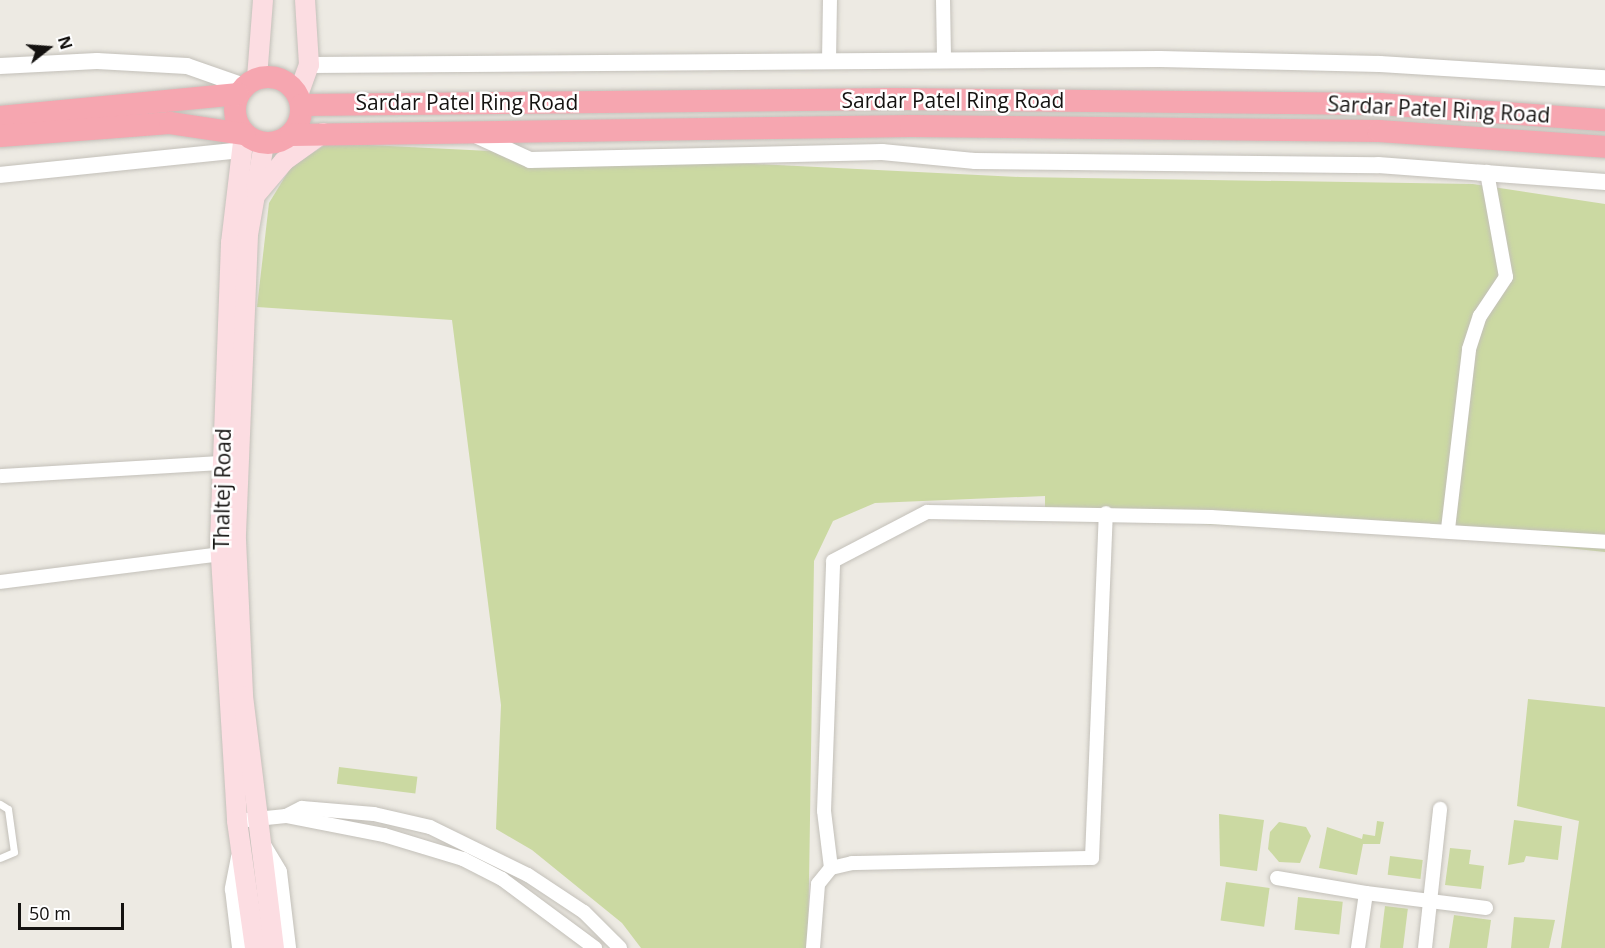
<!DOCTYPE html>
<style>
body{margin:0}
#map{position:relative;width:1605px;height:948px;overflow:hidden;background:#edeae3;font-family:"Open Sans",sans-serif}
div>[style]{position:absolute}
.green>*{inset:0;background:#cbd9a2;transform-origin:0 0}
.roads{filter:drop-shadow(0 0 2px #c3c0b9) drop-shadow(0 0 2px #c3c0b9)}
.service>*{height:7px;margin:-3.5px;padding:0 3.5px;transform-origin:3.5px;border-radius:3.5px;background:#fff}
.minor>*{height:14px;margin:-7px;padding:0 7px;transform-origin:7px;border-radius:7px;background:#fff}
.tertiary>*{height:16px;margin:-8px;padding:0 8px;transform-origin:8px;border-radius:8px;background:#fff}
.secondary>*{height:20px;margin:-10px;padding:0 10px;transform-origin:10px;border-radius:10px;background:#fcdde2}
.trunk>*{height:22px;margin:-11px;padding:0 11px;transform-origin:11px;border-radius:11px;background:#f6a6b0}
.trunk>.ring{margin:-11px;padding:0;box-sizing:content-box;background:none;border:22px solid #f6a6b0;border-radius:50%}
span{translate:-50% -50%;white-space:nowrap;text-align:center;line-height:1.15;-webkit-text-stroke:5px #fff;paint-order:stroke}
.street-label{font-size:21px;color:#141210}
.north{position:absolute;left:18px;top:18px;width:60px;height:60px;-webkit-text-stroke:4px #fff;paint-order:stroke;rotate:73deg;font-size:16px;font-weight:700;line-height:24px;text-align:center;color:#141210}
.north::after{content:'';display:block;margin:auto;width:21px;height:27px;background:#141210;clip-path:polygon(50% 0,100% 100%,50% 72%,0 100%)}
.scale{position:absolute;left:18px;top:903px;width:106px;height:27px;box-sizing:border-box;border:3px solid #141210;border-top:0;padding-left:8px;font-size:18px;line-height:21px;white-space:nowrap;color:#141210;-webkit-text-stroke:4px #fff;paint-order:stroke}
</style>
<div id="map">
<div class="green">
<div style="clip-path:polygon(328px 143px,1020px 177px,1473px 184px,1605px 204px,1605px 552px,1448px 535px,1045px 517px,1045px 496px,875px 503px,833px 521px,814px 561px,808px 948px,641px 948px,622px 923px,532px 850px,496px 829px,501px 705px,452px 320px,257px 307px,269px 203px,291px 167px)"></div>
<div style="clip-path:polygon(1528px 699px,1605px 707px,1605px 948px,1561px 948px,1579px 821px,1517px 806px)"></div>
<div style="left:339px;top:767px;width:79px;height:17px;rotate:7deg"></div>
<div style="clip-path:polygon(1219px 814px,1264px 820px,1257px 871px,1220px 866px)"></div>
<div style="clip-path:polygon(1514px 820px,1562px 826px,1558px 860px,1526px 856px,1524px 862px,1508px 865px)"></div>
<div style="clip-path:polygon(1377px 821px,1384px 822px,1380px 844px,1363px 844px,1357px 875px,1319px 868px,1327px 827px,1362px 839px,1363px 834px,1375px 836px)"></div>
<div style="clip-path:polygon(1279px 822px,1306px 827px,1311px 836px,1300px 863px,1279px 862px,1268px 849px,1270px 832px)"></div>
<div style="clip-path:polygon(1450px 848px,1471px 850px,1469px 864px,1484px 866px,1481px 889px,1445px 885px)"></div>
<div style="left:1390px;top:856px;width:33px;height:19px;rotate:7deg"></div>
<div style="left:1226px;top:882px;width:44px;height:39px;rotate:8deg"></div>
<div style="left:1298px;top:897px;width:45px;height:33px;rotate:6deg"></div>
<div style="left:1385px;top:906px;width:23px;height:42px;rotate:7deg"></div>
<div style="clip-path:polygon(1454px 915px,1491px 920px,1487px 948px,1449px 948px)"></div>
<div style="clip-path:polygon(1514px 917px,1555px 920px,1549px 948px,1511px 948px)"></div>
</div>
<div class="roads">
<div class="service">
<div style="left:0;top:804px;width:9px;rotate:32deg"></div>
<div style="left:8px;top:809px;width:43px;rotate:82.1deg"></div>
<div style="left:14px;top:852px;width:15px;rotate:157deg"></div>
</div>
<div class="minor">
<div style="left:943px;top:0;width:60px;rotate:89deg"></div>
<div style="left:829px;top:62px;width:62px;rotate:-89.1deg"></div>
<div style="left:1px;top:476px;width:221px;rotate:-3.4deg"></div>
<div style="left:1448px;top:529px;width:181px;rotate:-83.3deg"></div>
<div style="left:1469px;top:349px;width:35px;rotate:-72deg"></div>
<div style="left:1480px;top:316px;width:47px;rotate:-56.3deg"></div>
<div style="left:1506px;top:277px;width:107px;rotate:-100.3deg"></div>
<div style="left:0;top:582px;width:230px;rotate:-7.2deg"></div>
<div style="left:286px;top:816px;width:100px;rotate:11deg"></div>
<div style="left:384px;top:835px;width:83px;rotate:16.9deg"></div>
<div style="left:463px;top:859px;width:44px;rotate:27.1deg"></div>
<div style="left:502px;top:879px;width:116px;rotate:36.6deg"></div>
<div style="left:237px;top:821px;width:49px;rotate:-5.8deg"></div>
<div style="left:286px;top:816px;width:18px;rotate:-27deg"></div>
<div style="left:302px;top:808px;width:72px;rotate:4.8deg"></div>
<div style="left:374px;top:814px;width:57px;rotate:13.1deg"></div>
<div style="left:430px;top:827px;width:109px;rotate:26.1deg"></div>
<div style="left:528px;top:875px;width:67px;rotate:33.5deg"></div>
<div style="left:584px;top:912px;width:51px;rotate:45deg"></div>
<div style="left:831px;top:868px;width:57px;rotate:-97deg"></div>
<div style="left:824px;top:811px;width:250px;rotate:-87.9deg"></div>
<div style="left:833px;top:561px;width:106px;rotate:-27.5deg"></div>
<div style="left:927px;top:512px;width:284px;rotate:1deg"></div>
<div style="left:1211px;top:517px;width:395px;rotate:3.6deg"></div>
<div style="left:1277px;top:878px;width:90px;rotate:9.6deg"></div>
<div style="left:1366px;top:893px;width:56px;rotate:98.3deg"></div>
<div style="left:1366px;top:893px;width:121px;rotate:7.1deg"></div>
<div style="left:813px;top:948px;width:64px;rotate:-85.5deg"></div>
<div style="left:818px;top:884px;width:21px;rotate:-51deg"></div>
<div style="left:831px;top:868px;width:22px;rotate:-13deg"></div>
<div style="left:852px;top:863px;width:240px;rotate:-1.2deg"></div>
<div style="left:1092px;top:858px;width:345px;rotate:-87.7deg"></div>
<div style="left:1425px;top:948px;width:140px;rotate:-83.8deg"></div>
</div>
<div class="tertiary">
<div style="left:309px;top:65px;width:851px;rotate:-0.4deg"></div>
<div style="left:1160px;top:59px;width:220px;rotate:1.3deg"></div>
<div style="left:1380px;top:64px;width:225px;rotate:3.6deg"></div>
<div style="left:0;top:66px;width:97px;rotate:-3deg"></div>
<div style="left:97px;top:61px;width:90px;rotate:3.2deg"></div>
<div style="left:187px;top:66px;width:60px;rotate:19.3deg"></div>
<div style="left:471px;top:133px;width:65px;rotate:24.6deg"></div>
<div style="left:530px;top:160px;width:352px;rotate:-1.3deg"></div>
<div style="left:882px;top:152px;width:93px;rotate:5.5deg"></div>
<div style="left:975px;top:161px;width:403px;rotate:0.6deg"></div>
<div style="left:1378px;top:165px;width:228px;rotate:4.3deg"></div>
<div style="left:0;top:175px;width:244px;rotate:-5.9deg"></div>
<div style="left:263px;top:845px;width:31px;rotate:59deg"></div>
<div style="left:279px;top:872px;width:77px;rotate:83.2deg"></div>
<div style="left:239px;top:857px;width:33px;rotate:101deg"></div>
<div style="left:233px;top:889px;width:59px;rotate:83.2deg"></div>
</div>
<div class="secondary">
<div style="left:257px;top:78px;width:78px;rotate:-85.6deg"></div>
<div style="left:298px;top:95px;width:32px;rotate:-70deg"></div>
<div style="left:309px;top:65px;width:65px;rotate:-93.5deg"></div>
<div style="left:244px;top:134px;width:110px;rotate:96.8deg"></div>
<div style="left:231px;top:243px;width:298px;rotate:92.1deg"></div>
<div style="left:220px;top:541px;width:281px;rotate:86.5deg"></div>
<div style="left:237px;top:821px;width:128px;rotate:81.9deg"></div>
<div style="left:264px;top:144px;width:92px;rotate:100deg"></div>
<div style="left:248px;top:235px;width:305px;rotate:92.3deg"></div>
<div style="left:236px;top:540px;width:156px;rotate:87.4deg"></div>
<div style="left:243px;top:696px;width:254px;rotate:83deg"></div>
<div style="left:257px;top:193px;width:42px;rotate:-49.8deg"></div>
<div style="left:284px;top:161px;width:48px;rotate:-35.7deg"></div>
</div>
<div class="trunk">
<div class="ring" style="left:235px;top:77px;width:44px;height:44px"></div>
<div style="left:301px;top:105px;width:593px;rotate:-0.58deg"></div>
<div style="left:894px;top:99px;width:486px;rotate:0.6deg"></div>
<div style="left:1380px;top:104px;width:226px;rotate:4.1deg"></div>
<div style="left:0;top:117px;width:239px;rotate:-5.5deg"></div>
<div style="left:291px;top:135px;width:620px;rotate:-0.83deg"></div>
<div style="left:911px;top:126px;width:468px;rotate:0.6deg"></div>
<div style="left:1379px;top:131px;width:227px;rotate:4deg"></div>
<div style="left:0;top:136px;width:170px;rotate:-4.4deg"></div>
<div style="left:170px;top:123px;width:75px;rotate:8.5deg"></div>
</div>
</div>
<div class="street-label">
<span style="left:953px;top:100px">Sardar Patel Ring Road</span>
<span style="left:467px;top:102px">Sardar Patel Ring Road</span>
<span style="left:1439px;top:109px;rotate:3deg">Sardar Patel Ring Road</span>
<span style="left:222px;top:489px;rotate:-89deg">Thaltej Road</span>
</div>
<div class="north">N</div>
<div class="scale">50 m</div>
</div>
